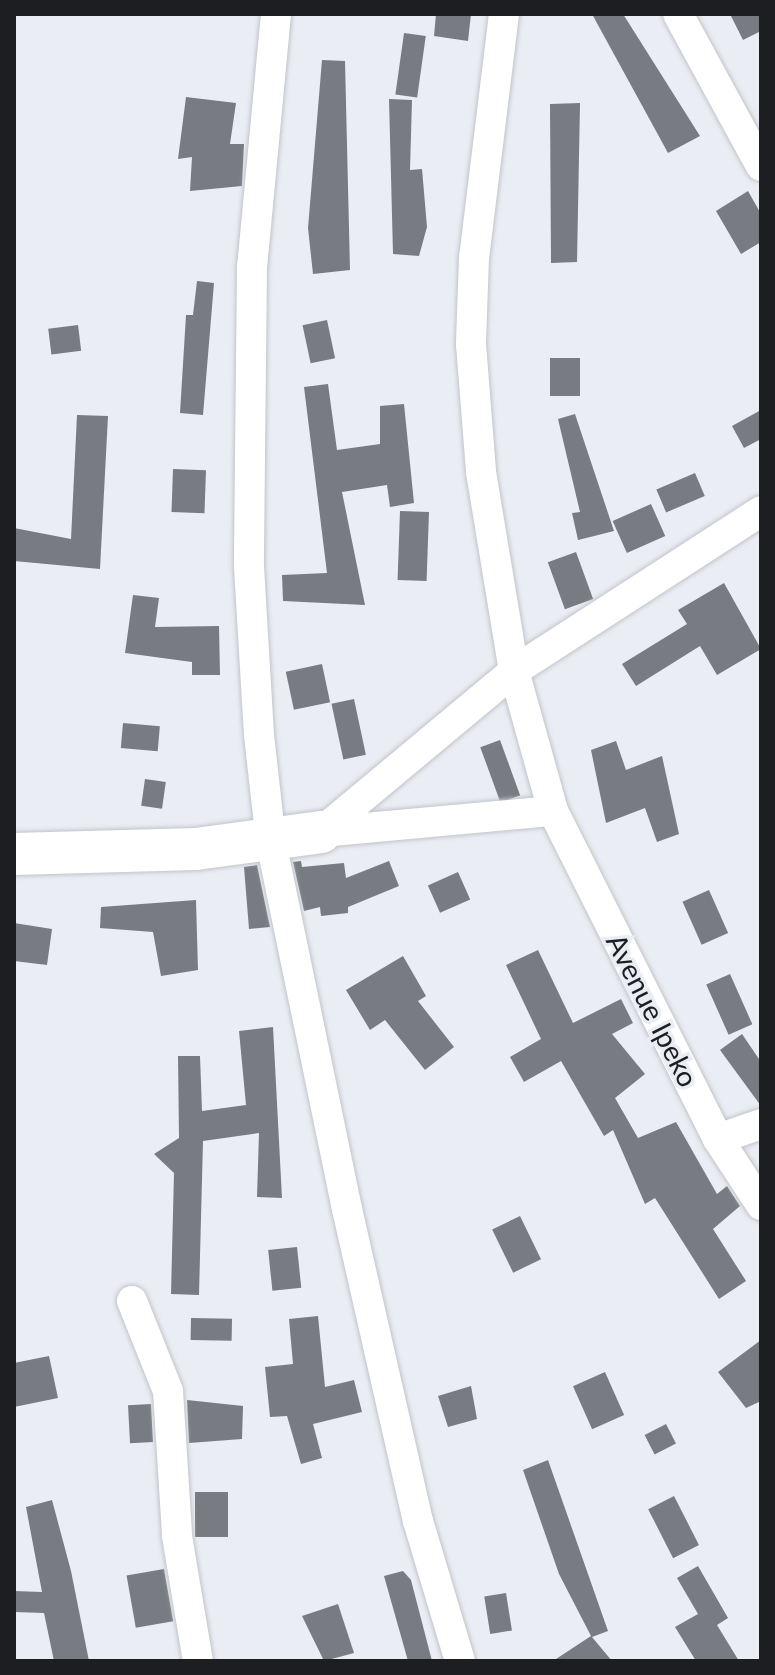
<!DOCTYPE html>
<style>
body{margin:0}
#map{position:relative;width:775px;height:1675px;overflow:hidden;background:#eaeef4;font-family:Lato,sans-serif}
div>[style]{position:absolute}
.building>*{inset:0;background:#787b81;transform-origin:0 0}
.roads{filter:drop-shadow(0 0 2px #c1c4ca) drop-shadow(0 0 2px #c1c4ca)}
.street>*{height:30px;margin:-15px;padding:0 15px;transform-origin:15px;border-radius:15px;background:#fff}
.secondary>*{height:42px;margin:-21px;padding:0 21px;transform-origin:21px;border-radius:21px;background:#fff}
span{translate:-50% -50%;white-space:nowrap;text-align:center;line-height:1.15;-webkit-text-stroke:7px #eaeef4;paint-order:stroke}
.street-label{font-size:28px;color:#1d1e21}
.frame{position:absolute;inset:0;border:16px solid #1d1e21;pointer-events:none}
</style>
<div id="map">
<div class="building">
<div style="clip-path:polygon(436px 14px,471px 14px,468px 41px,434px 36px)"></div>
<div style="clip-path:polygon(592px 14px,623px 14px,700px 136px,668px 153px)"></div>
<div style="clip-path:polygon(730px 14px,761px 14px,761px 31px,743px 40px)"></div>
<div style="left:404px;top:33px;width:22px;height:62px;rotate:8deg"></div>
<div style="clip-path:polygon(322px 60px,345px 61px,350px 270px,313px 274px,308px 228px)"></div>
<div style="clip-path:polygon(186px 97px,236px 103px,230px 144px,244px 144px,242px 186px,190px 191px,192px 157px,178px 159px)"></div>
<div style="clip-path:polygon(389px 99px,412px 100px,410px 170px,422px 169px,427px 227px,419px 256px,393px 254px)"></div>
<div style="clip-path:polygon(580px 103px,577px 262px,551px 263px,550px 104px)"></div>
<div style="clip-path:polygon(748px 191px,761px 214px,761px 242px,741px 254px,716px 211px)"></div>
<div style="clip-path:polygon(197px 281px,214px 283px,203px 415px,180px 413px,186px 315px,193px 315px)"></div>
<div style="left:327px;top:320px;width:39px;height:25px;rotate:78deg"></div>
<div style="left:78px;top:325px;width:26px;height:30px;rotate:83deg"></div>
<div style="left:550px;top:358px;width:30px;height:38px"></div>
<div style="clip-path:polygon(328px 384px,337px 450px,380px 444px,380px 406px,404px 404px,414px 503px,390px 507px,387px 485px,342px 492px,365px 605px,283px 601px,282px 575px,327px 573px,304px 387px)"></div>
<div style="clip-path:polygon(761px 410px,761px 439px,744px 448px,732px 426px)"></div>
<div style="clip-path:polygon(575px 414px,614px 531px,578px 540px,572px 513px,580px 512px,558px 419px)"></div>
<div style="clip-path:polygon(77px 415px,108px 416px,100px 569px,14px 561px,14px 528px,71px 539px)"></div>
<div style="left:173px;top:469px;width:33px;height:43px;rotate:2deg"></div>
<div style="left:695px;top:473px;width:25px;height:42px;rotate:67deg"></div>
<div style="left:651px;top:504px;width:35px;height:42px;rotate:66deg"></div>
<div style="left:400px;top:511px;width:29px;height:69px;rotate:2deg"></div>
<div style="left:576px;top:552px;width:50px;height:30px;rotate:70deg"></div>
<div style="clip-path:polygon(724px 583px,761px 649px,717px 675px,700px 646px,636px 686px,622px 664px,687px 624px,678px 610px)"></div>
<div style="clip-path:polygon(133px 595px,159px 598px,155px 627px,219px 626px,220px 675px,192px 675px,192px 662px,125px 653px)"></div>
<div style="left:322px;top:664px;width:39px;height:37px;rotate:78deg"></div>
<div style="left:354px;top:699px;width:57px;height:23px;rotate:78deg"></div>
<div style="left:123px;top:723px;width:37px;height:25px;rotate:5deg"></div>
<div style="left:500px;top:740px;width:59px;height:21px;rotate:70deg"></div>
<div style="clip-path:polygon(616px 741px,626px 770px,662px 756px,679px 834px,657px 842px,645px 808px,606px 823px,591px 750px)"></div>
<div style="left:145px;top:779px;width:21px;height:27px;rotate:8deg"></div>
<div style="clip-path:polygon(301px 861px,302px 867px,344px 863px,346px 878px,389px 861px,399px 886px,348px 907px,348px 913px,321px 916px,320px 907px,304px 911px,293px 862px)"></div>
<div style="clip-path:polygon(257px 865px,270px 927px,249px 929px,244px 867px)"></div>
<div style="left:458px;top:872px;width:30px;height:33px;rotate:66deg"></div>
<div style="left:709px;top:890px;width:47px;height:29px;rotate:66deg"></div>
<div style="clip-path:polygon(196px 900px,198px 970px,161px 976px,153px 932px,100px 928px,101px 907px)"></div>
<div style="clip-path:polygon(14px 923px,52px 929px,47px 965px,14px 961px)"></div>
<div style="clip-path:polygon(538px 950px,573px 1023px,621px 999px,633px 1023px,612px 1034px,645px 1074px,615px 1098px,638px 1138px,676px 1122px,717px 1194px,727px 1186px,740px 1206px,713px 1229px,746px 1281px,719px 1299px,655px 1198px,645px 1204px,613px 1130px,604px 1136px,561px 1061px,524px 1082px,510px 1057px,541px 1039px,506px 965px)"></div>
<div style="clip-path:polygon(403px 956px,426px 996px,418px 1001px,454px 1047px,425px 1070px,385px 1020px,370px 1030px,346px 990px)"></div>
<div style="left:730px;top:974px;width:55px;height:26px;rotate:66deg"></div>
<div style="clip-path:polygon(273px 1027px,282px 1198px,257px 1197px,259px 1133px,203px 1141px,199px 1295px,171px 1294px,174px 1173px,154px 1154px,179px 1138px,178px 1056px,200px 1056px,202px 1111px,246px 1105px,239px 1031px)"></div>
<div style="clip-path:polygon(742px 1034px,761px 1062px,761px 1106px,720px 1050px)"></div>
<div style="left:520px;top:1216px;width:48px;height:31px;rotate:64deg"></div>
<div style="left:297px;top:1247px;width:41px;height:29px;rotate:84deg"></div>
<div style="clip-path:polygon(318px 1316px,325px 1387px,354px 1380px,362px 1412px,313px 1424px,322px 1458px,301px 1464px,287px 1416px,270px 1417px,265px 1367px,293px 1364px,289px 1319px)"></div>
<div style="left:191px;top:1318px;width:41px;height:22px;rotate:1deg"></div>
<div style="clip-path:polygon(761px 1340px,761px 1401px,746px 1408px,718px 1372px)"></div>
<div style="clip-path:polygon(49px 1356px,58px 1398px,14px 1407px,14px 1363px)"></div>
<div style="left:605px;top:1372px;width:47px;height:35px;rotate:66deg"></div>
<div style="clip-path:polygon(471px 1386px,477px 1419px,448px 1427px,438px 1396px)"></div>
<div style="clip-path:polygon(187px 1400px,243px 1406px,242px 1439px,189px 1443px)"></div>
<div style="left:151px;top:1404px;width:38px;height:23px;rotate:87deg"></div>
<div style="left:666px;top:1424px;width:22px;height:24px;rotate:63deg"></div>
<div style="clip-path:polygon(548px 1460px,608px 1631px,592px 1637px,612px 1661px,553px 1661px,591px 1636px,559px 1574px,523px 1470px)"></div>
<div style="left:195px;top:1492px;width:33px;height:45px"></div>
<div style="left:674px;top:1496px;width:55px;height:29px;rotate:63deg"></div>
<div style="clip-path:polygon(52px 1500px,71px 1571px,89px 1661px,54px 1661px,44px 1613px,14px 1612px,14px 1591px,42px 1592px,26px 1507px)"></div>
<div style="clip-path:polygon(698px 1566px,728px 1618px,717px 1625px,739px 1661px,696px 1661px,675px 1627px,698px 1614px,677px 1578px)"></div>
<div style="left:164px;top:1569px;width:53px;height:38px;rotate:80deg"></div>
<div style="clip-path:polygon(403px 1571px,411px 1580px,432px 1661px,408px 1661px,384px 1576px)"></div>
<div style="left:506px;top:1593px;width:38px;height:22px;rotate:81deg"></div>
<div style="clip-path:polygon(338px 1604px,354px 1653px,324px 1661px,302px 1616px)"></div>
</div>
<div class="roads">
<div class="street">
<div style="left:276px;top:14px;width:253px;rotate:95.4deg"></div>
<div style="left:252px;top:266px;width:301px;rotate:90.6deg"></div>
<div style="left:249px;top:567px;width:168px;rotate:86.6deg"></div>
<div style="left:259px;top:735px;width:108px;rotate:83.6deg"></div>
<div style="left:271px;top:842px;width:375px;rotate:78.3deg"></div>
<div style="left:347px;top:1209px;width:320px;rotate:77.2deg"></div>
<div style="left:418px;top:1521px;width:146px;rotate:73.3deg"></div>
<div style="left:504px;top:14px;width:245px;rotate:97deg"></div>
<div style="left:474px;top:257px;width:87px;rotate:92deg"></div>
<div style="left:471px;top:344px;width:128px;rotate:85.5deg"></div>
<div style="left:481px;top:472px;width:202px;rotate:80.6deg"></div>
<div style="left:514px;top:671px;width:145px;rotate:74.4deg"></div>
<div style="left:553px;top:811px;width:367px;rotate:63.3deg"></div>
<div style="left:718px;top:1139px;width:79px;rotate:56.9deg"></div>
<div style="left:678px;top:14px;width:173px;rotate:61.4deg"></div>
<div style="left:321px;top:832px;width:251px;rotate:-39.8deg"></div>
<div style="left:514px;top:671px;width:294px;rotate:-32.9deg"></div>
<div style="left:321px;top:832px;width:233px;rotate:-5.2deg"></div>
<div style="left:718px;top:1139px;width:46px;rotate:-19.2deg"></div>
<div style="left:132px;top:1301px;width:97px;rotate:68.2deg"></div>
<div style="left:168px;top:1391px;width:145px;rotate:86.4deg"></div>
<div style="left:177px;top:1536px;width:127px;rotate:80.5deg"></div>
</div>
<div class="secondary">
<div style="left:14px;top:854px;width:182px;rotate:-1.6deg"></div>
<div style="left:196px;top:849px;width:126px;rotate:-7.7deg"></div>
</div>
</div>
<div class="street-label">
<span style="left:653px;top:1010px;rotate:63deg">Avenue Ipeko</span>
</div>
<div class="frame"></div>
</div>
